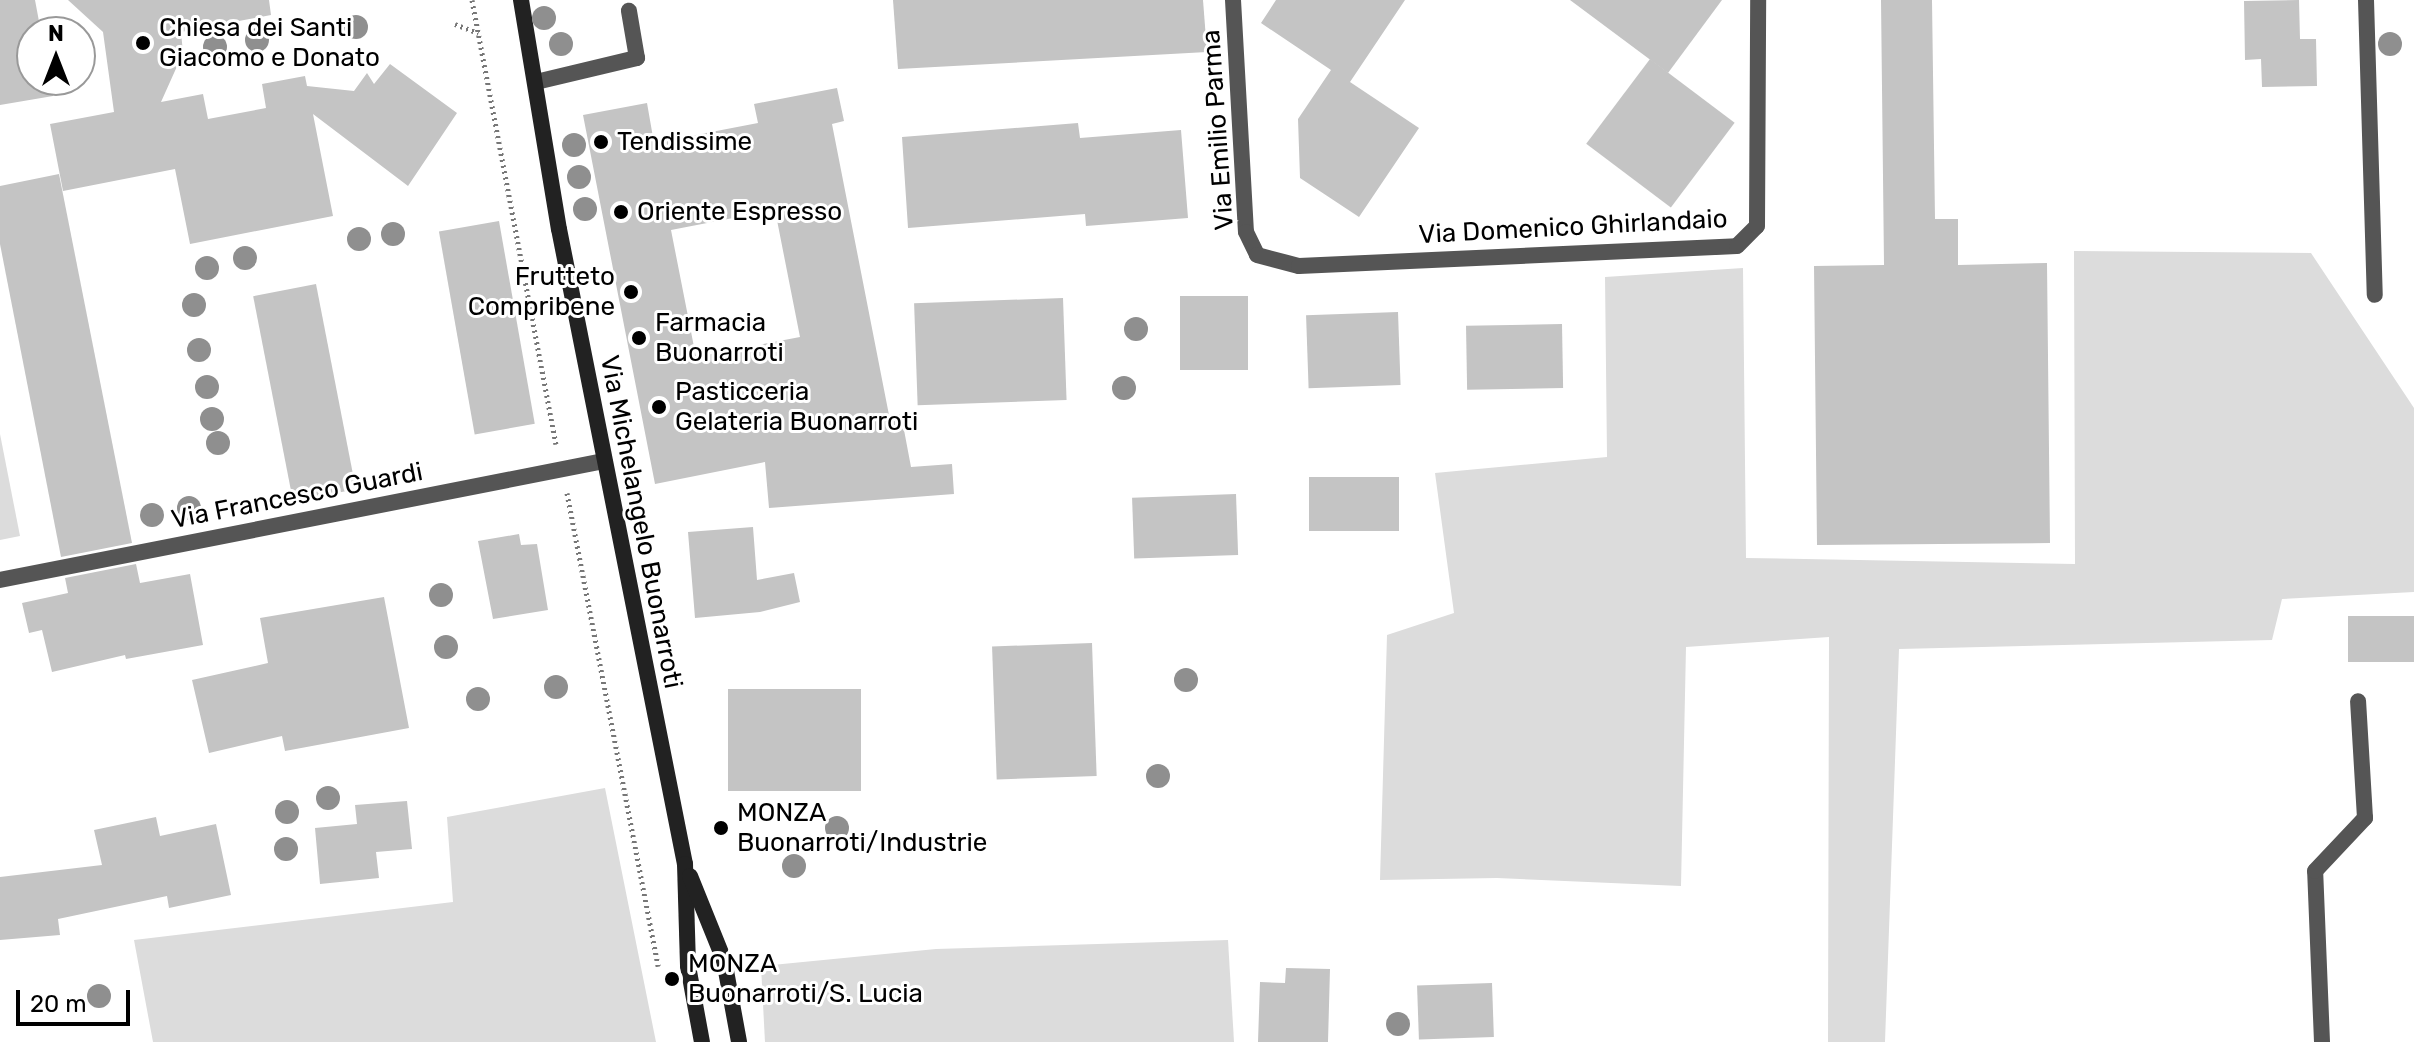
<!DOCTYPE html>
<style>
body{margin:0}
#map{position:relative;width:2414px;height:1042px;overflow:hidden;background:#fff;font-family:Rubik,sans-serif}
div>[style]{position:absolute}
.green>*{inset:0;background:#dcdcdc}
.building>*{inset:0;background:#c4c4c4;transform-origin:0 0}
.path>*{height:5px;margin-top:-2.5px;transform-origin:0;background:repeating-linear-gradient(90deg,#777 0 2px,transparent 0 6px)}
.lane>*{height:16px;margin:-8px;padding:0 8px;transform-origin:8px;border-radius:8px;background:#555}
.street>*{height:16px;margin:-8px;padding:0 8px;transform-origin:8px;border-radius:8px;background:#555}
.secondary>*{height:16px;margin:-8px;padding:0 8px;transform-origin:8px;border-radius:8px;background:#222}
.trees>*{width:24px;height:24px;margin:-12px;border-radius:50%;background:#8f8f8f}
.dots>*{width:22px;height:22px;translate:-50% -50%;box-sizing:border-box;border:4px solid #fff;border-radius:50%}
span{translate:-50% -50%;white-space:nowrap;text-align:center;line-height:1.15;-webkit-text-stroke:6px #fff;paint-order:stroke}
.poi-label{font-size:26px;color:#000}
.left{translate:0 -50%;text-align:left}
.right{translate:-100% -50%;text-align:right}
.street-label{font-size:26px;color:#000}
.north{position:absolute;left:16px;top:16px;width:80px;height:80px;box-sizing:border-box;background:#fff;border:2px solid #999;border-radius:50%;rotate:0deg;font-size:22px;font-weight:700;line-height:32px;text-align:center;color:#000}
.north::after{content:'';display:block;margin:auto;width:28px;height:36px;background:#000;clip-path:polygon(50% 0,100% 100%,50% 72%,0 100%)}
.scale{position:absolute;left:16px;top:990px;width:114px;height:36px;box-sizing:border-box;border:4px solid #000;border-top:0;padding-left:10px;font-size:24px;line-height:28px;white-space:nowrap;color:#000;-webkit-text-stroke:6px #fff;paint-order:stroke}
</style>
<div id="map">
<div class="green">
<div style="clip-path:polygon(2074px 251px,2311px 253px,2414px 408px,2414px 592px,2282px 599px,2272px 640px,1899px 649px,1885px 1042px,1828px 1042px,1829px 637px,1686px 647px,1681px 886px,1497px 878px,1380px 880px,1387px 635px,1454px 613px,1435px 473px,1607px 457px,1605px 277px,1743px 268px,1746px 558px,2075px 564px)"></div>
<div style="clip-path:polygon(0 434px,20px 536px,0 540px)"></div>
<div style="clip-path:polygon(605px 788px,656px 1042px,153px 1042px,134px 940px,453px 902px,447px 817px)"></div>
<div style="clip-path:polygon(1228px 940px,1234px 1042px,765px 1042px,761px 966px,936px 949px)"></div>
</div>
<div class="building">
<div style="clip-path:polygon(0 0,35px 0,41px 32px,32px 32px,32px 80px,50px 80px,53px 96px,0 105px)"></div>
<div style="clip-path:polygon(68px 0,269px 0,271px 15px,181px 32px,183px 53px,161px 102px,203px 94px,208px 119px,266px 108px,262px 84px,305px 76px,307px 86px,354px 91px,367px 73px,374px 84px,390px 64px,457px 113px,408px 186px,313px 114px,333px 216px,190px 244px,175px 169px,63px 191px,50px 124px,114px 112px,103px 32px)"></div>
<div style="clip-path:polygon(893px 0,1203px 0,1207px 52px,898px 69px)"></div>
<div style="clip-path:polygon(1276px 0,1405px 0,1350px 82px,1419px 128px,1359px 217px,1300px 178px,1298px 119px,1331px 70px,1261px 23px)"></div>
<div style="clip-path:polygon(1570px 0,1722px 0,1668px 73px)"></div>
<div style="clip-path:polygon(1881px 0,1932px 0,1935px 219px,1958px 219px,1958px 265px,2047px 263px,2050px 543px,1817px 545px,1814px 266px,1884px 265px)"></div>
<div style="clip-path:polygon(2299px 0,2300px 39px,2316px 39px,2317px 86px,2262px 87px,2261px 59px,2245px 60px,2244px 1px)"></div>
<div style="left:1650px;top:59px;width:106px;height:106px;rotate:37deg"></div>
<div style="clip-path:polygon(evenodd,837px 88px,844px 121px,832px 124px,889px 415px,901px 414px,911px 467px,952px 464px,954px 494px,769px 508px,765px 462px,655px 484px,583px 115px,647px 103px,654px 143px,758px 123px,754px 104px,837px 88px,775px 210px,800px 337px,696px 357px,671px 230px,775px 210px)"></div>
<div style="clip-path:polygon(1078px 123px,1080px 138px,1181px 130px,1188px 218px,1086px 226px,1085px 214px,908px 228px,902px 137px)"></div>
<div style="clip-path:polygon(59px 174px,132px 543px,61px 557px,0 244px,0 186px)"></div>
<div style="left:499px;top:221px;width:206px;height:61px;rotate:80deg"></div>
<div style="left:316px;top:284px;width:209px;height:64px;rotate:79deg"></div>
<div style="left:1180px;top:296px;width:68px;height:74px"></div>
<div style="left:1063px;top:298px;width:102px;height:149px;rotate:88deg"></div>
<div style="left:1398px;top:312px;width:73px;height:92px;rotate:88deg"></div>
<div style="left:1562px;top:324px;width:64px;height:96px;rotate:89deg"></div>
<div style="left:1309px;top:477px;width:90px;height:54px"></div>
<div style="left:1236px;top:494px;width:61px;height:104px;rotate:88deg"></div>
<div style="clip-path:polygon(753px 527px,757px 580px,794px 573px,800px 602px,760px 612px,695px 618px,688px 532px)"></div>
<div style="clip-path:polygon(519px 534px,521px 545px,537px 544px,548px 610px,493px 619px,478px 541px)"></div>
<div style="clip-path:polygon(136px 564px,140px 583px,190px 574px,203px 645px,126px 659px,125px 655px,52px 672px,42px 630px,29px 633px,22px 603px,68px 593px,65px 578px)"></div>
<div style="clip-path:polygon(384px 597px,409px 728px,285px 751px,282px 736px,209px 753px,192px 680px,268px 663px,260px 618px)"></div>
<div style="left:2348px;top:616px;width:66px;height:46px"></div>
<div style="left:1092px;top:643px;width:133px;height:100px;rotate:88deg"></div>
<div style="left:728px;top:689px;width:133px;height:102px"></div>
<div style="clip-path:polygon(407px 801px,412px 849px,376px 852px,379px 878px,320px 884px,315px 828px,357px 824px,355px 805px)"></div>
<div style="clip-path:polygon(156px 817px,160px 836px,216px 824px,231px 895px,169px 908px,167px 896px,58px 919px,60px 935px,0 940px,0 877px,102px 865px,94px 830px)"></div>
<div style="clip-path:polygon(1286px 968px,1330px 969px,1328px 1042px,1258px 1042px,1260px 982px,1285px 983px)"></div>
<div style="left:1492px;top:983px;width:54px;height:75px;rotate:88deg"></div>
</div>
<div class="path">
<div style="left:472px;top:0;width:452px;rotate:79.3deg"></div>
<div style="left:455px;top:24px;width:25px;rotate:21deg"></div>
<div style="left:567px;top:493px;width:482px;rotate:79.1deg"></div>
</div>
<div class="lane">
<div style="left:2366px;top:0;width:295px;rotate:88.3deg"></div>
<div style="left:536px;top:82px;width:104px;rotate:-13.4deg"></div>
<div style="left:637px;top:58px;width:48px;rotate:-99.7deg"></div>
<div style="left:2322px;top:1042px;width:171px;rotate:-92.3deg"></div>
<div style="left:2315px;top:871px;width:73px;rotate:-46.7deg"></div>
<div style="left:2365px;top:818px;width:117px;rotate:-93.4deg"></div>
</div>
<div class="street">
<div style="left:1233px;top:0;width:232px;rotate:86.8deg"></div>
<div style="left:1246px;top:232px;width:25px;rotate:64deg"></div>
<div style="left:1257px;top:255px;width:43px;rotate:14.7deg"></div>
<div style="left:1299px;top:266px;width:438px;rotate:-2.6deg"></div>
<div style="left:1737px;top:246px;width:28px;rotate:-45deg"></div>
<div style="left:1757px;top:226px;width:226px;rotate:-89.7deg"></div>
<div style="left:0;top:580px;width:616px;rotate:-11.15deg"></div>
</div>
<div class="secondary">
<div style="left:521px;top:0;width:232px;rotate:80.6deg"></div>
<div style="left:559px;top:229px;width:647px;rotate:78.78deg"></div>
<div style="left:685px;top:864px;width:102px;rotate:88.3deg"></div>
<div style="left:688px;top:966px;width:77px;rotate:79.6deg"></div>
<div style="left:690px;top:876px;width:91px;rotate:68deg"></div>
<div style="left:724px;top:960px;width:83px;rotate:79.6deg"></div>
</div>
<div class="trees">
<div style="left:544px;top:18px"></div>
<div style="left:356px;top:27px"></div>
<div style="left:257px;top:40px"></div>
<div style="left:561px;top:44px"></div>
<div style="left:2390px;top:44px"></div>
<div style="left:215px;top:47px"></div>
<div style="left:574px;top:145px"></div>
<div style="left:579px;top:177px"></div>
<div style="left:585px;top:209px"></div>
<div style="left:393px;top:234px"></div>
<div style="left:359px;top:239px"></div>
<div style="left:245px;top:258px"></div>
<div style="left:207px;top:268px"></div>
<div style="left:194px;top:305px"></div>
<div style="left:1136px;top:329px"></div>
<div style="left:199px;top:350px"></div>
<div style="left:207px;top:387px"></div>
<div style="left:1124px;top:388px"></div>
<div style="left:212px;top:419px"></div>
<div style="left:218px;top:443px"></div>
<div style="left:189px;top:508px"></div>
<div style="left:152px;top:515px"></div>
<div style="left:441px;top:595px"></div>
<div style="left:446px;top:647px"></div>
<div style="left:1186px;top:680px"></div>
<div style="left:556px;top:687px"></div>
<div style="left:478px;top:699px"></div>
<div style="left:1158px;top:776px"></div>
<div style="left:328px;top:798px"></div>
<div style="left:287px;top:812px"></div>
<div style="left:837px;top:828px"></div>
<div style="left:286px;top:849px"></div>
<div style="left:794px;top:866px"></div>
<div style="left:99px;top:996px"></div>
<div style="left:1398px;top:1024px"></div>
</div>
<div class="dots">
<div style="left:143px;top:43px;background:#000"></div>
<div style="left:601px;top:142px;background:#000"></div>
<div style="left:621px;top:212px;background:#000"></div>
<div style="left:631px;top:292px;background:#000"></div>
<div style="left:639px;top:338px;background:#000"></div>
<div style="left:659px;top:407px;background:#000"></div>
<div style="left:721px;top:828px;background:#000"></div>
<div style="left:672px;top:979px;background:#000"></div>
</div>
<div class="poi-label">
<span class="left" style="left:159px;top:43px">Chiesa dei Santi<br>Giacomo e Donato</span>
<span class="left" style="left:617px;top:142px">Tendissime</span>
<span class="left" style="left:637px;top:212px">Oriente Espresso</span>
<span class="right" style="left:615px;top:292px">Frutteto<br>Compribene</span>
<span class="left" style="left:655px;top:338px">Farmacia<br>Buonarroti</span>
<span class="left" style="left:675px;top:407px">Pasticceria<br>Gelateria Buonarroti</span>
<span class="left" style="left:737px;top:828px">MONZA<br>Buonarroti/Industrie</span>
<span class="left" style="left:688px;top:979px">MONZA<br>Buonarroti/S. Lucia</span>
</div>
<div class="street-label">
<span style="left:1218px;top:130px;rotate:-94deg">Via Emilio Parma</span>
<span style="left:1573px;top:227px;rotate:-3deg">Via Domenico Ghirlandaio</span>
<span style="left:297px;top:496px;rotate:-11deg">Via Francesco Guardi</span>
<span style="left:641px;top:522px;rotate:79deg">Via Michelangelo Buonarroti</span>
</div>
<div class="north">N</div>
<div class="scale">20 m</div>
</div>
